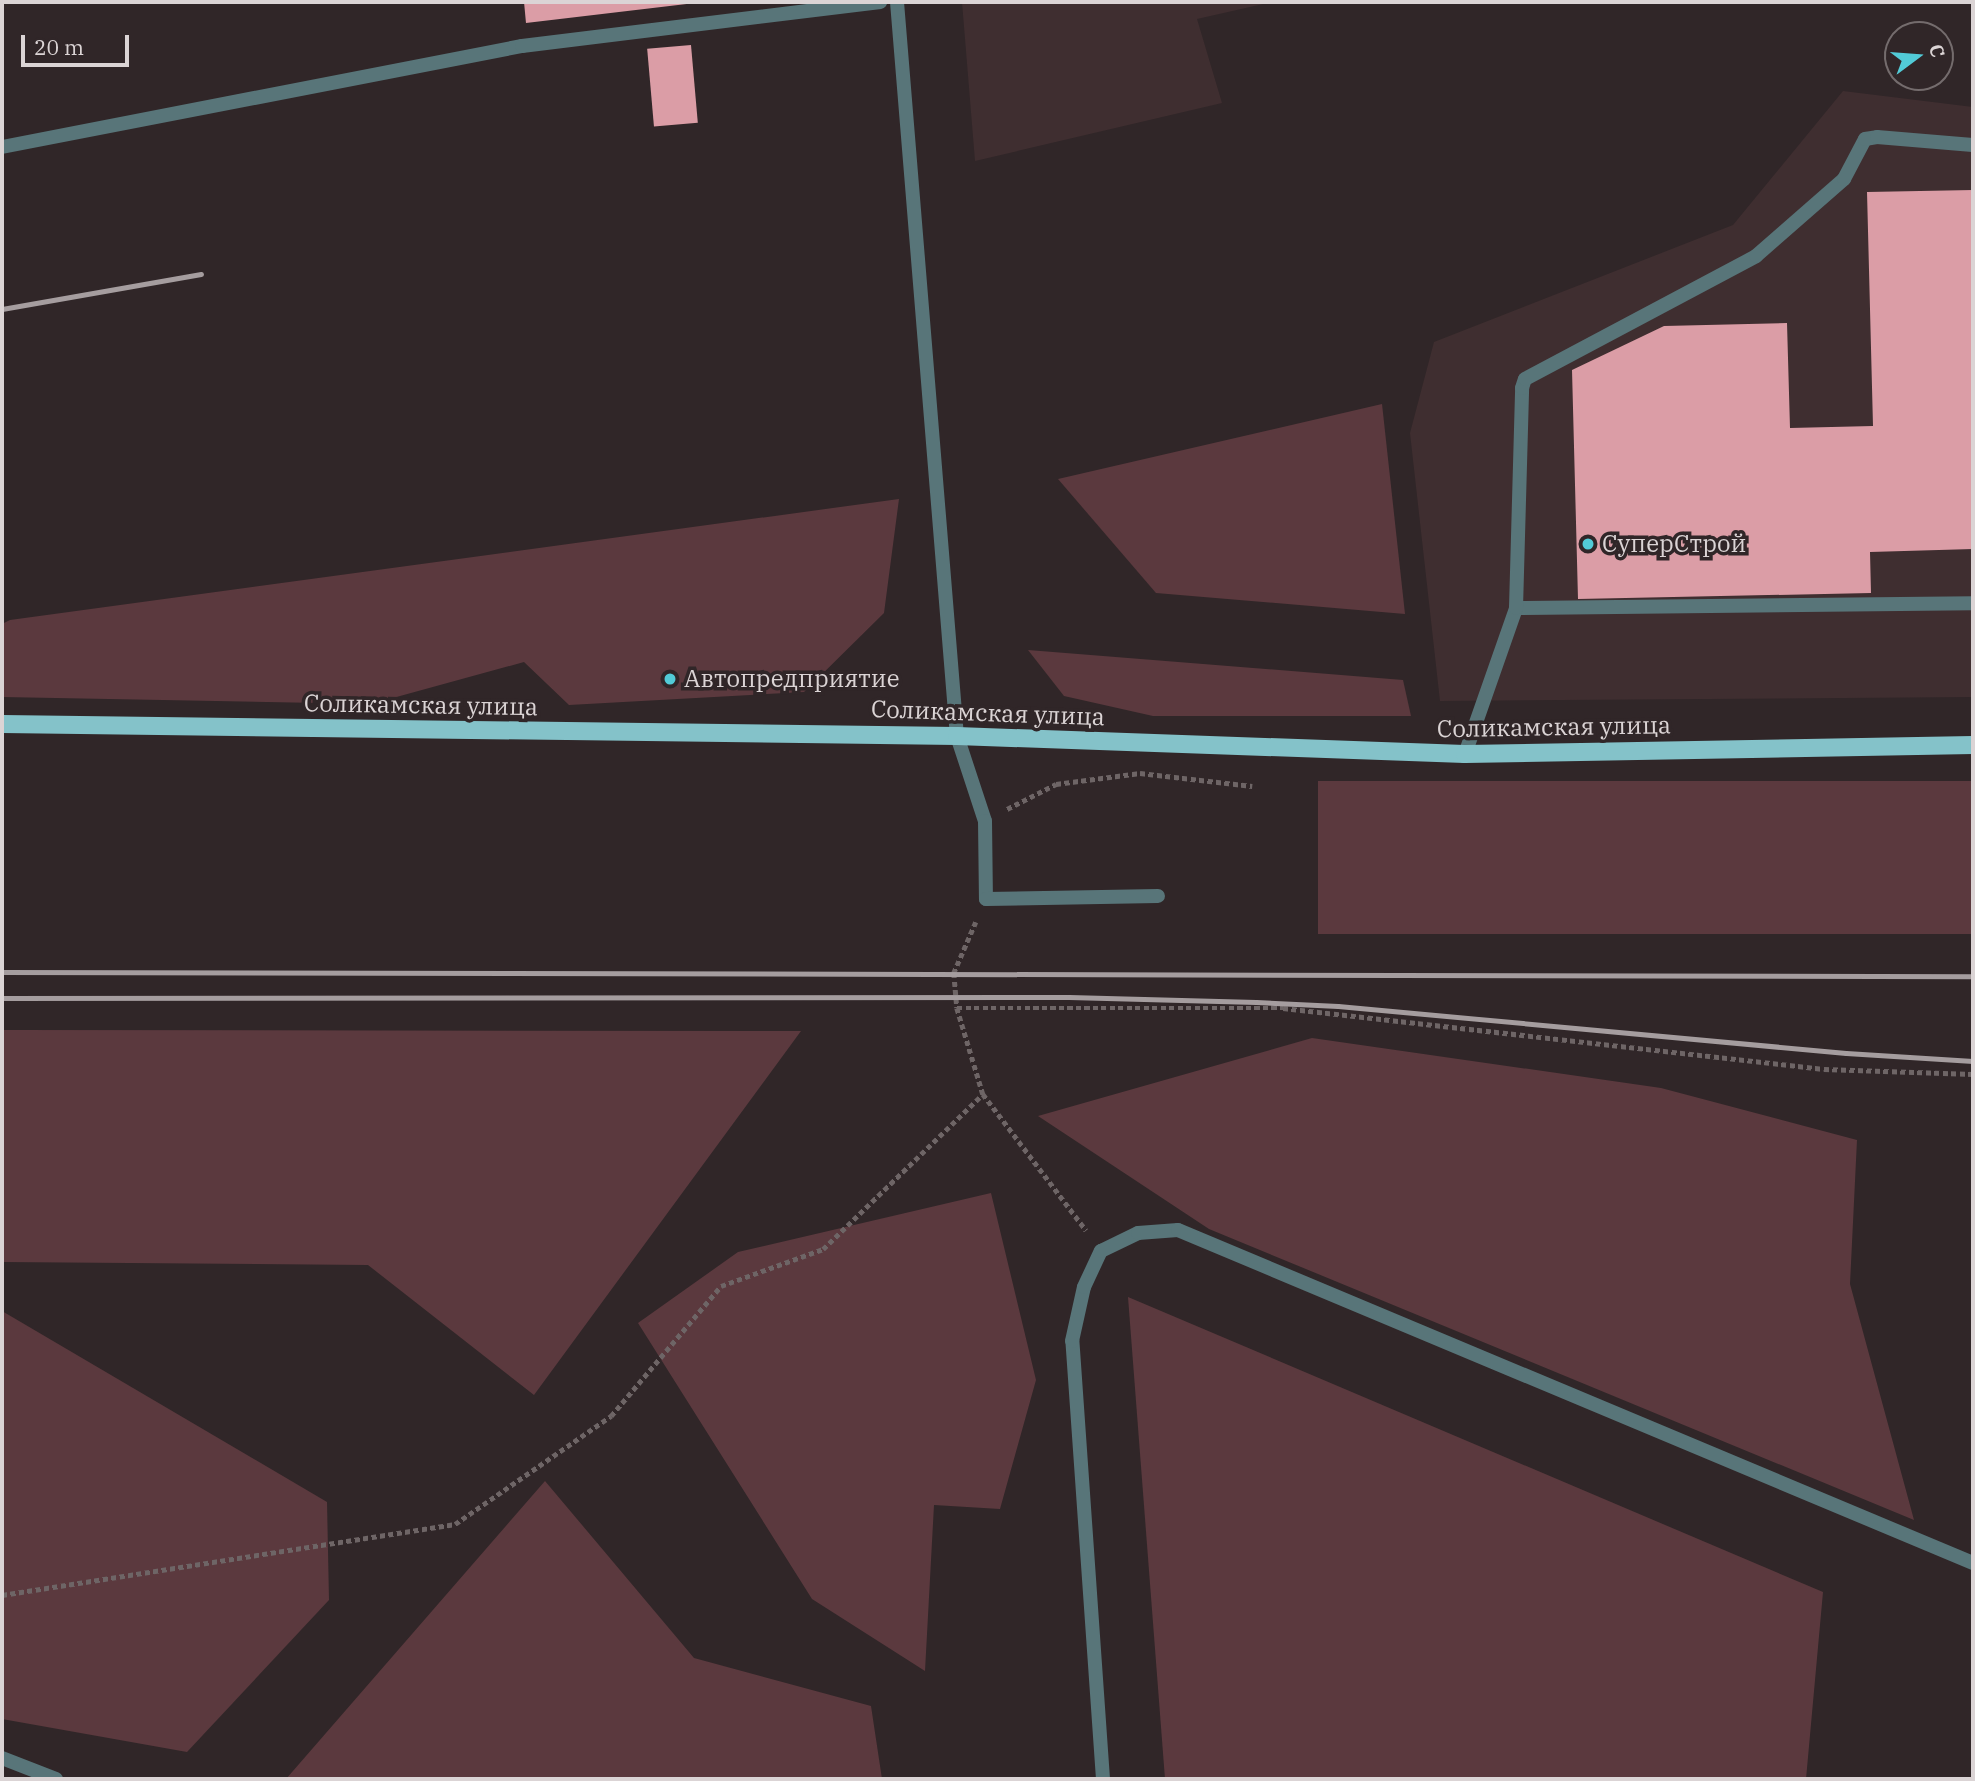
<!DOCTYPE html>
<meta charset="utf-8">
<style>
body{margin:0}
#map{position:relative;width:1975px;height:1781px;overflow:hidden;background:#302628;font-family:"IBM Plex Serif",serif}
div>[style]{position:absolute}
.built>*{inset:0;background:#3f2e30}
.green>*{inset:0;background:#5b393e;transform-origin:0 0}
.building>*{inset:0;background:#db9da6;transform-origin:0 0}
.path>*{height:4.5px;margin-top:-2.25px;transform-origin:0;background:repeating-linear-gradient(90deg,#6e6566 0 5px,transparent 0 8.5px)}
.lane>*{height:14px;margin:-7px;padding:0 7px;transform-origin:7px;border-radius:7px;background:#587579}
.street>*{height:14px;margin:-7px;padding:0 7px;transform-origin:7px;border-radius:7px;background:#587579}
.primary>*{height:18px;margin:-9px;padding:0 9px;transform-origin:9px;border-radius:9px;background:#84c2c9}
.rail>*{height:5px;margin:-2.5px;padding:0 2.5px;transform-origin:2.5px;border-radius:2.5px;background:#a59d9f}
.dots>*{width:19px;height:19px;translate:-50% -50%;box-sizing:border-box;border:4px solid #302628;border-radius:50%}
span{translate:-50% -50%;white-space:nowrap;text-align:center;line-height:1.15;-webkit-text-stroke:7px #302628;paint-order:stroke}
.poi-label{font-size:24px;color:#dbd4d5}
.left{translate:0 -50%;text-align:left}
.street-label{font-size:24px;color:#dbd4d5}
.frame{position:absolute;inset:0;border:4px solid #dbd4d5;pointer-events:none}
.north{position:absolute;left:1884px;top:21px;width:70px;height:70px;box-sizing:border-box;background:#302628;border:2px solid #746c6d;border-radius:50%;rotate:74deg;font-size:19px;font-weight:700;line-height:28px;text-align:center;color:#dbd4d5}
.north::after{content:'';display:block;margin:auto;width:24px;height:32px;background:#52cbd7;clip-path:polygon(50% 0,100% 100%,50% 72%,0 100%)}
.scale{position:absolute;left:21px;top:35px;width:108px;height:32px;box-sizing:border-box;border:4px solid #dbd4d5;border-top:0;padding-left:9px;font-size:21px;line-height:24px;white-space:nowrap;color:#dbd4d5;-webkit-text-stroke:5px #302628;paint-order:stroke}
</style>
<div id="map">
<div class="built">
<div style="clip-path:polygon(962px 2px,1272px 2px,1197px 19px,1222px 103px,975px 161px)"></div>
<div style="clip-path:polygon(1843px 91px,1973px 107px,1973px 697px,1440px 701px,1410px 433px,1434px 342px,1733px 225px)"></div>
</div>
<div class="green">
<div style="clip-path:polygon(1382px 404px,1405px 614px,1156px 593px,1058px 479px)"></div>
<div style="clip-path:polygon(899px 499px,884px 613px,804px 692px,569px 705px,524px 662px,371px 704px,2px 697px,2px 624px,10px 620px)"></div>
<div style="clip-path:polygon(1028px 650px,1403px 680px,1411px 716px,1153px 716px,1064px 696px)"></div>
<div style="left:1973px;top:781px;width:153px;height:655px;rotate:90deg"></div>
<div style="clip-path:polygon(2px 1030px,801px 1031px,534px 1395px,368px 1265px,2px 1262px)"></div>
<div style="clip-path:polygon(1312px 1038px,1661px 1088px,1857px 1140px,1850px 1284px,1914px 1520px,1209px 1229px,1038px 1116px)"></div>
<div style="clip-path:polygon(991px 1193px,1036px 1380px,1000px 1509px,934px 1505px,925px 1671px,812px 1599px,638px 1323px,738px 1252px)"></div>
<div style="clip-path:polygon(1128px 1297px,1823px 1592px,1806px 1779px,1165px 1779px)"></div>
<div style="clip-path:polygon(2px 1311px,327px 1502px,329px 1600px,187px 1752px,2px 1719px)"></div>
<div style="clip-path:polygon(545px 1481px,694px 1658px,871px 1706px,882px 1779px,286px 1779px)"></div>
</div>
<div class="building">
<div style="clip-path:polygon(524px 2px,695px 2px,695px 3px,526px 23px)"></div>
<div style="left:691px;top:45px;width:78px;height:44px;rotate:85deg"></div>
<div style="clip-path:polygon(1973px 190px,1973px 549px,1870px 552px,1871px 593px,1578px 599px,1572px 370px,1664px 326px,1787px 323px,1790px 428px,1873px 426px,1867px 192px)"></div>
</div>
<div class="path">
<div style="left:1007px;top:809px;width:55px;rotate:-27deg"></div>
<div style="left:1056px;top:784px;width:85px;rotate:-7.5deg"></div>
<div style="left:1140px;top:773px;width:113px;rotate:6.6deg"></div>
<div style="left:976px;top:922px;width:56px;rotate:113.3deg"></div>
<div style="left:954px;top:973px;width:35px;rotate:85deg"></div>
<div style="left:957px;top:1008px;width:90px;rotate:73.2deg"></div>
<div style="left:983px;top:1094px;width:171px;rotate:52.9deg"></div>
<div style="left:957px;top:1008px;width:326px"></div>
<div style="left:1283px;top:1008px;width:544px;rotate:6.43deg"></div>
<div style="left:1824px;top:1069px;width:149px;rotate:1.9deg"></div>
<div style="left:2px;top:1595px;width:459px;rotate:-8.9deg"></div>
<div style="left:455px;top:1524px;width:190px;rotate:-34.7deg"></div>
<div style="left:611px;top:1416px;width:170px;rotate:-49.8deg"></div>
<div style="left:721px;top:1286px;width:109px;rotate:-19.9deg"></div>
<div style="left:823px;top:1249px;width:223px;rotate:-44.1deg"></div>
</div>
<div class="lane">
<div style="left:897px;top:2px;width:736px;rotate:85.33deg"></div>
<div style="left:957px;top:736px;width:89px;rotate:71.8deg"></div>
<div style="left:985px;top:821px;width:78px;rotate:89.3deg"></div>
<div style="left:986px;top:899px;width:172px;rotate:-1deg"></div>
<div style="left:2px;top:147px;width:530px;rotate:-10.99deg"></div>
<div style="left:522px;top:46px;width:361px;rotate:-7deg"></div>
<div style="left:1516px;top:608px;width:457px;rotate:-0.6deg"></div>
<div style="left:1465px;top:754px;width:155px;rotate:-70.7deg"></div>
<div style="left:1516px;top:608px;width:220px;rotate:-88.4deg"></div>
<div style="left:1522px;top:388px;width:9px;rotate:-72deg"></div>
<div style="left:1525px;top:379px;width:262px;rotate:-28deg"></div>
<div style="left:1756px;top:256px;width:117px;rotate:-41.2deg"></div>
<div style="left:1844px;top:179px;width:45px;rotate:-62.3deg"></div>
<div style="left:1865px;top:139px;width:12px;rotate:-9deg"></div>
<div style="left:1877px;top:137px;width:96px;rotate:4.8deg"></div>
</div>
<div class="street">
<div style="left:2px;top:1758px;width:58px;rotate:21.3deg"></div>
<div style="left:1103px;top:1779px;width:439px;rotate:-94deg"></div>
<div style="left:1072px;top:1341px;width:55px;rotate:-77.5deg"></div>
<div style="left:1084px;top:1287px;width:40px;rotate:-65deg"></div>
<div style="left:1101px;top:1251px;width:41px;rotate:-25.9deg"></div>
<div style="left:1138px;top:1233px;width:40px;rotate:-4.3deg"></div>
<div style="left:1178px;top:1230px;width:862px;rotate:22.73deg"></div>
</div>
<div class="primary">
<div style="left:2px;top:724px;width:955px;rotate:0.72deg"></div>
<div style="left:957px;top:736px;width:508px;rotate:2.03deg"></div>
<div style="left:1465px;top:754px;width:508px;rotate:-1.01deg"></div>
</div>
<div class="rail">
<div style="left:2px;top:309px;width:202px;rotate:-10deg"></div>
<div style="left:2px;top:972px;width:1971px;rotate:0.12deg"></div>
<div style="left:2px;top:998px;width:1067px;rotate:-0.05deg"></div>
<div style="left:1069px;top:997px;width:187px;rotate:1.5deg"></div>
<div style="left:1256px;top:1002px;width:82px;rotate:2.8deg"></div>
<div style="left:1338px;top:1006px;width:510px;rotate:5.29deg"></div>
<div style="left:1846px;top:1053px;width:127px;rotate:3.6deg"></div>
</div>
<div class="dots">
<div style="left:1588px;top:544px;background:#52cbd7"></div>
<div style="left:670px;top:679px;background:#52cbd7"></div>
</div>
<div class="poi-label">
<span class="left" style="left:1602px;top:544px">СуперСтрой</span>
<span class="left" style="left:684px;top:679px">Автопредприятие</span>
</div>
<div class="street-label">
<span style="left:421px;top:705px;rotate:1deg">Соликамская улица</span>
<span style="left:988px;top:713px;rotate:2deg">Соликамская улица</span>
<span style="left:1554px;top:727px;rotate:-1deg">Соликамская улица</span>
</div>
<div class="frame"></div>
<div class="north">С</div>
<div class="scale">20 m</div>
</div>
